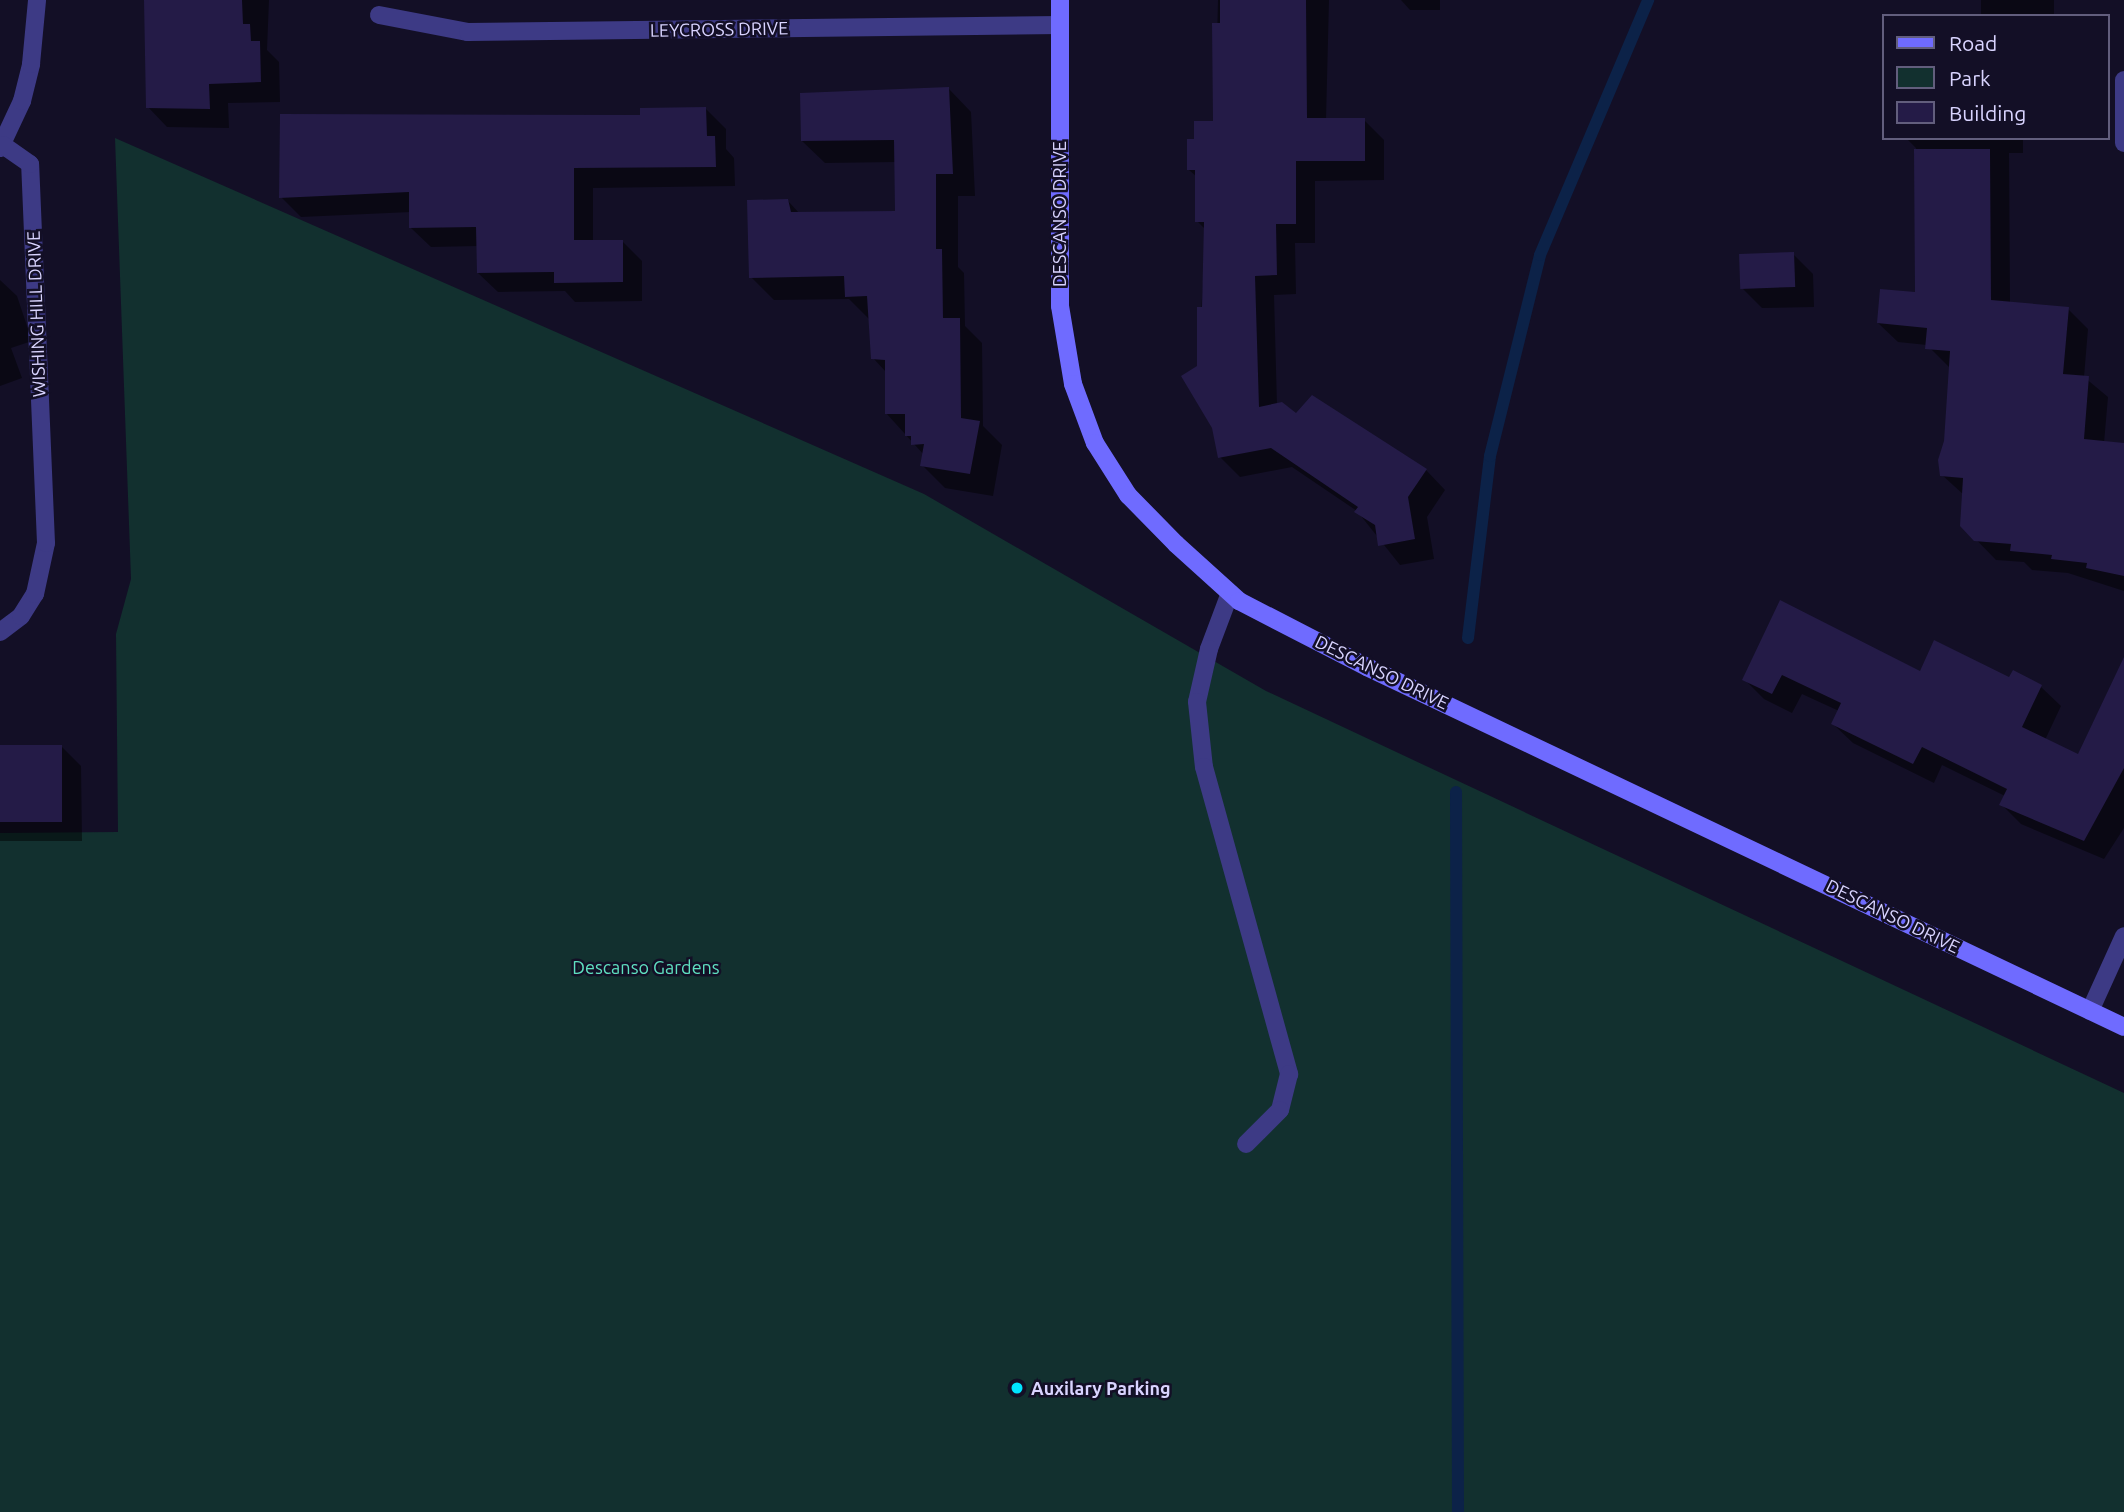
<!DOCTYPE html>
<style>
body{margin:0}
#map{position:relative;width:2124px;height:1512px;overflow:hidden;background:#130f26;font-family:Ubuntu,sans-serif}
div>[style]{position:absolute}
.green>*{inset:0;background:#12302f}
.shadow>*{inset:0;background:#0007;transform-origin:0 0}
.stream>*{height:12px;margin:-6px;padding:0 6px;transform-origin:6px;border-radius:6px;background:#0c2248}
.building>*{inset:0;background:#241b47;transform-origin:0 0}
.lane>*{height:18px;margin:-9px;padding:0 9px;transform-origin:9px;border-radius:9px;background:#3d3a85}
.street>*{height:18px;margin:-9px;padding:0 9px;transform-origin:9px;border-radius:9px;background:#3d3a85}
.secondary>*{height:18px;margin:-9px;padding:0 9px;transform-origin:9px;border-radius:9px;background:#6f6bff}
.dots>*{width:19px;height:19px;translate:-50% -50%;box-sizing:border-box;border:4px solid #130f26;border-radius:50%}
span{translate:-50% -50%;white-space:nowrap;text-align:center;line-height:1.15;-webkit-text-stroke:5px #130f26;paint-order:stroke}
.street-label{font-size:18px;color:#d9d4ff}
.park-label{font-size:18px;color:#5fe0c0}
.poi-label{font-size:18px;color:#d9d4ff;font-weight:700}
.left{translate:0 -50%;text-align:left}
.legend{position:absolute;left:1882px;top:14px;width:228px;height:126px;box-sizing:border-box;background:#130f26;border:2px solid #625e7d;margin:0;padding:9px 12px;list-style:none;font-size:21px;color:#d9d4ff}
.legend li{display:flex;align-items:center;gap:14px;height:35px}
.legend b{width:35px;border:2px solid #625e7d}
</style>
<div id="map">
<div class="green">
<div style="clip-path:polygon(115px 138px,924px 494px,1266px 691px,2124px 1093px,2124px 1512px,0 1512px,0 833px,118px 832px,116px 634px,131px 579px)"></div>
</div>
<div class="shadow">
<div style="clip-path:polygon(147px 0,269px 0,267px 50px,279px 62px,280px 102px,228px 103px,229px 128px,167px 127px,148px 107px)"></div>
<div style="clip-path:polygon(1218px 0,1329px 0,1326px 120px,1364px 120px,1384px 140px,1384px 180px,1315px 181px,1315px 243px,1295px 243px,1296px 294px,1274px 295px,1277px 405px,1426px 470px,1445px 490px,1427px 517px,1434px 559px,1400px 565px,1357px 511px,1292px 467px,1240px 477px,1220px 457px,1198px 367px,1206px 230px,1197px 221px,1197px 177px,1189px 170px,1196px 141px,1215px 122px)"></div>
<div style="clip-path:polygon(1401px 0,1440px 0,1440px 10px,1410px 10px)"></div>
<div style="left:1981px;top:0;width:73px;height:16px"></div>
<div style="clip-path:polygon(949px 89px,971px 112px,975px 196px,958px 196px,958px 267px,964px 273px,965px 326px,982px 343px,983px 426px,1002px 445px,993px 496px,945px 488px,922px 465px,924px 455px,886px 413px,886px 372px,873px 358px,870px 320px,849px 299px,774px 300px,751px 277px,788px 201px,800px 214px,897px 213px,896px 162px,825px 163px,802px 141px)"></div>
<div style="clip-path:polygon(706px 109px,726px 129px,726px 149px,734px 158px,735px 186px,593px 188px,593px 241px,622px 241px,642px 261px,642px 301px,575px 302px,565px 291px,498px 292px,478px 273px,478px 246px,431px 247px,411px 228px,411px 212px,301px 217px,281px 197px,642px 117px)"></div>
<div style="clip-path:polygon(1906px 138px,2023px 138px,2023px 153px,2009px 153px,2010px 303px,2068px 309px,2088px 329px,2084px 377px,2108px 397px,2104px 443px,2124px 445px,2124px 591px,2068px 573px,2032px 570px,2024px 562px,1996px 560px,1962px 525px,1964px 495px,1942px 475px,1950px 368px,1927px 345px,1898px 342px,1878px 323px,1917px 294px,1916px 148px)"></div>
<div style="clip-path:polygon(1793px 254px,1813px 274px,1814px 307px,1762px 308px,1742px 288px)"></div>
<div style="clip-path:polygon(0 280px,17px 296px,32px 341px,11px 348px,22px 378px,0 386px)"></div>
<div style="clip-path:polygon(1780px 603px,1920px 673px,2010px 679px,2013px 673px,2041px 687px,2061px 706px,2045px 740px,2079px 756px,2124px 682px,2124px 828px,2104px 859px,2021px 824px,2002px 805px,2005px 796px,1942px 765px,1934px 783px,1853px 743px,1833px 724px,1839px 711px,1802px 694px,1792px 713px,1764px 699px,1744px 679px)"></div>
<div style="clip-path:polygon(0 747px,62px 747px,81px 766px,82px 841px,0 841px)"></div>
</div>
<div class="stream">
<div style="left:1468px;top:638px;width:183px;rotate:-83.1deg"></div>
<div style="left:1490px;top:456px;width:207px;rotate:-76deg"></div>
<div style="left:1540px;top:255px;width:277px;rotate:-67deg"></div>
<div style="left:1456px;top:792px;width:720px;rotate:89.84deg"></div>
</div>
<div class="building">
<div style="clip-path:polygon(144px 0,242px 0,243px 24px,250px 24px,251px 41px,260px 41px,261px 82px,209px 84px,210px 109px,146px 108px)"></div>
<div style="clip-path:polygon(1220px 0,1306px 0,1307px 118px,1365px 118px,1365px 161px,1296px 161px,1296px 224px,1276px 224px,1277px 275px,1255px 276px,1259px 407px,1282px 402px,1296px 413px,1312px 395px,1427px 469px,1408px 497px,1415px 539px,1378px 546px,1375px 525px,1354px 512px,1358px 507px,1271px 448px,1218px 458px,1212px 428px,1181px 376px,1197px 366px,1197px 307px,1202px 307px,1204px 222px,1195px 222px,1195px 170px,1187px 170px,1187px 139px,1194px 139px,1194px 121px,1213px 121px,1212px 23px,1220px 23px)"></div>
<div style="clip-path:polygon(949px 87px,953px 174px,936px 174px,936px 249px,942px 249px,943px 318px,960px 318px,961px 418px,980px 421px,970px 474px,920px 466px,924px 444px,911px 445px,911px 436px,905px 436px,905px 414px,885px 414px,885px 360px,871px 359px,867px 296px,845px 297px,844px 276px,749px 278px,747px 200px,788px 199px,791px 212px,895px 211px,894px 140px,801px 141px,800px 93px)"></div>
<div style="clip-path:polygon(706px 107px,707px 136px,715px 136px,716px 167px,574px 168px,574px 240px,623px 240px,623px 282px,554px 283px,554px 272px,477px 273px,476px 227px,409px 228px,409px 192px,279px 198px,280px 114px,640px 115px,640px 108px)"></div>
<div style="clip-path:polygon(1914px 149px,1990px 149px,1991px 300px,2069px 307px,2063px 374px,2089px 376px,2084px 439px,2124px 443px,2124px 576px,2086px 568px,2087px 563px,2051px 559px,2052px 555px,2010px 551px,2011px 544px,1974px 541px,1960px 526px,1963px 478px,1940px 476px,1938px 460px,1944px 441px,1950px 351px,1925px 349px,1927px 328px,1877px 323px,1880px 289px,1915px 292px)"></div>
<div style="left:1794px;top:252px;width:35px;height:55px;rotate:88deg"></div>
<div style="clip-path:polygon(1780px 600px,1920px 671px,1934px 640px,2009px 677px,2013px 670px,2042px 685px,2022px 727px,2078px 754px,2124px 657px,2124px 768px,2084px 841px,1999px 805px,2007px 789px,1922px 747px,1913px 764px,1831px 724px,1841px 703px,1782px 675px,1772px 694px,1742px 680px)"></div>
<div style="left:0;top:745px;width:62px;height:77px"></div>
</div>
<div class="lane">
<div style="left:1230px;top:593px;width:60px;rotate:110.6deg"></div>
<div style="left:1209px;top:649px;width:54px;rotate:102.8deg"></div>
<div style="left:1197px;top:702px;width:65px;rotate:83.9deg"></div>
<div style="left:1204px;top:767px;width:319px;rotate:74.5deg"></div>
<div style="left:1289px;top:1074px;width:37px;rotate:104deg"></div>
<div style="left:1280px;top:1110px;width:48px;rotate:135deg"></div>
</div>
<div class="street">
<div style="left:379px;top:15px;width:91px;rotate:10.8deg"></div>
<div style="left:468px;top:32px;width:592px;rotate:-0.68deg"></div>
<div style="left:2124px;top:80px;width:63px;rotate:90deg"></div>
<div style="left:0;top:148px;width:52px;rotate:-64.9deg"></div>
<div style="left:22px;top:101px;width:38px;rotate:-76deg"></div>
<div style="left:31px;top:64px;width:64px;rotate:-84.6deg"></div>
<div style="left:0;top:632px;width:26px;rotate:-37deg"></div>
<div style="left:21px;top:616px;width:26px;rotate:-58deg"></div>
<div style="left:35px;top:594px;width:52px;rotate:-77.8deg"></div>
<div style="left:46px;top:543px;width:379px;rotate:-92.4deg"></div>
<div style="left:30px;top:164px;width:33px;rotate:-145deg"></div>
<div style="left:2090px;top:1011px;width:82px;rotate:-65.6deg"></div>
</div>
<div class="secondary">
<div style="left:1060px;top:0;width:306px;rotate:90deg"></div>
<div style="left:1060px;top:306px;width:79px;rotate:80.5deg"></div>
<div style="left:1073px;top:384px;width:63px;rotate:69.6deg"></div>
<div style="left:1095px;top:443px;width:62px;rotate:57.6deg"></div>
<div style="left:1128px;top:495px;width:69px;rotate:45.6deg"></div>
<div style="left:1176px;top:544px;width:85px;rotate:42.1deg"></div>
<div style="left:1239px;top:601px;width:144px;rotate:27.3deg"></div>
<div style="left:1367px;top:667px;width:838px;rotate:25.43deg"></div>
</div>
<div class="dots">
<div style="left:1017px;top:1388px;background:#00e5ff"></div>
</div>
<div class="street-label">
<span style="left:719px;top:29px;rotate:-1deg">LEYCROSS DRIVE</span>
<span style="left:1059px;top:214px;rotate:-90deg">DESCANSO DRIVE</span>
<span style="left:36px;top:314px;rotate:-92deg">WISHING HILL DRIVE</span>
<span style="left:1382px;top:672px;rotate:26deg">DESCANSO DRIVE</span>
<span style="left:1893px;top:916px;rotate:26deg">DESCANSO DRIVE</span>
</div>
<div class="park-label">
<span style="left:646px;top:967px">Descanso Gardens</span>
</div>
<div class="poi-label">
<span class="left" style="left:1031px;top:1388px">Auxilary Parking</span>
</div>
<ul class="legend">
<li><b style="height:9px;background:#6f6bff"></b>Road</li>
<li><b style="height:19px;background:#12302f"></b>Park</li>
<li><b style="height:19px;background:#241b47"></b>Building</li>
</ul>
</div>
